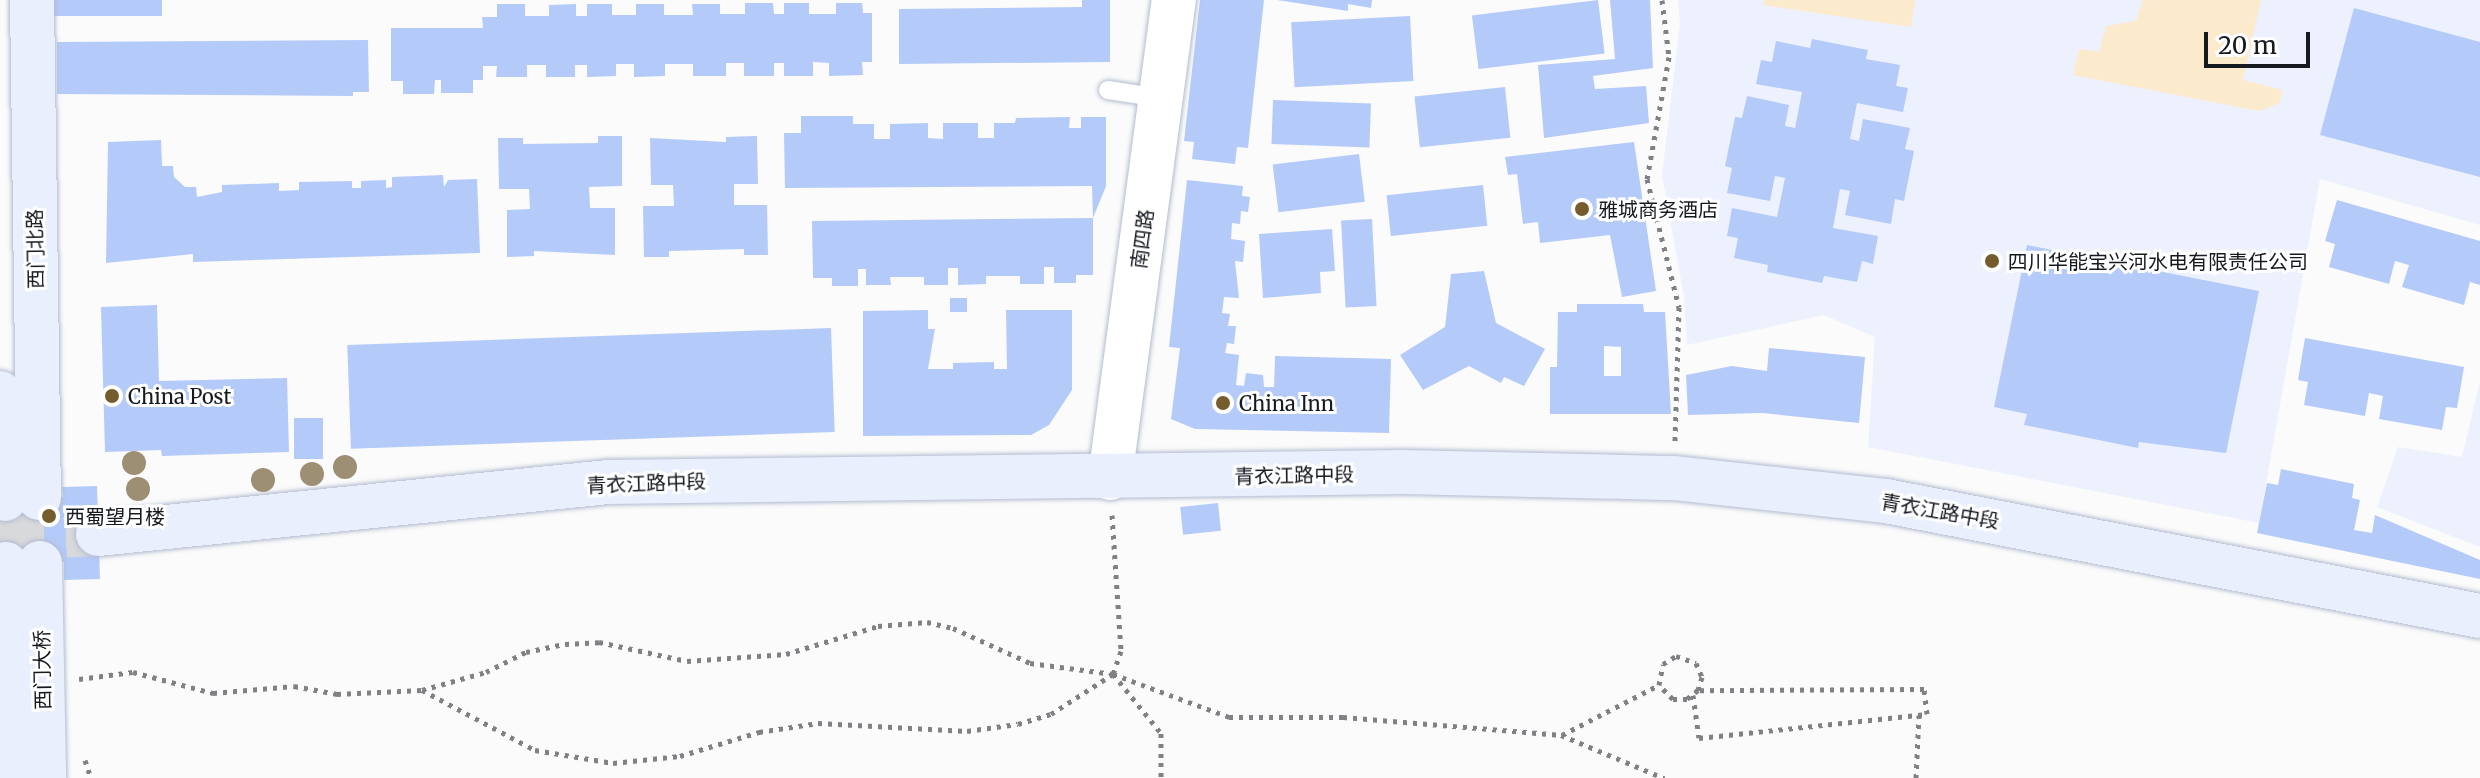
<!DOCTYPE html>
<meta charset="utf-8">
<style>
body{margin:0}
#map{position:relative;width:2480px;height:778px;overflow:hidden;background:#fbfbfb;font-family:Merriweather,"Noto Sans SC",serif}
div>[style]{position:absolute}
.built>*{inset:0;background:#ecf1fd}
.green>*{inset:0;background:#fceacc}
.building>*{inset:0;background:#b4caf9;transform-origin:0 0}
.secondary-tunnel>*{height:44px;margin-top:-22px;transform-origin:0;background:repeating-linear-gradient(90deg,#d8d9da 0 44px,transparent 0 66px)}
.path>*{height:5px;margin-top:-2.5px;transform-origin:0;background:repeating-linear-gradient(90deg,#7f8185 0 4px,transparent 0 10px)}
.roads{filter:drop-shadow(0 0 2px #b2bbd0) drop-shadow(0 0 2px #b2bbd0)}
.service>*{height:18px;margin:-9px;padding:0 9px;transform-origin:9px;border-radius:9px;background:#fff}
.tertiary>*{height:44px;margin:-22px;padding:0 22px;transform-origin:22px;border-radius:22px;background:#fff}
.secondary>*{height:44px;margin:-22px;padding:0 22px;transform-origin:22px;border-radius:22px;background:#e9effd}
.bridges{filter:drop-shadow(0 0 2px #b2bbd0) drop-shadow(0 0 2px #b2bbd0)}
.secondary-bridge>*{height:44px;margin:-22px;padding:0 22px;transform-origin:22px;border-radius:22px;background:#e9effd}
.trees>*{width:24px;height:24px;margin:-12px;border-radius:50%;background:#9d8f74}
.dots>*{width:22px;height:22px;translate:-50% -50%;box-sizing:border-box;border:4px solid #fff;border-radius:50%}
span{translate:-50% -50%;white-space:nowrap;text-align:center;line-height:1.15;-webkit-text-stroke:6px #fff;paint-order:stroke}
.poi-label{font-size:20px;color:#151920}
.left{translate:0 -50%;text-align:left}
.street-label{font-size:20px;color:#151920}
.scale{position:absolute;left:2204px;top:32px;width:106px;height:36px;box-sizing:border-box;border:4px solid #151920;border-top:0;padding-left:10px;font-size:24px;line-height:28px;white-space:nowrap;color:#151920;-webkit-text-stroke:6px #fff;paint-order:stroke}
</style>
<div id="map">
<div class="built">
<div style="clip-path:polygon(1678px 0,2480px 0,2480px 225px,2320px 179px,2259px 523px,1868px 447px,1875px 337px,1824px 315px,1687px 345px,1684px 297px,1662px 175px,1680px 24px)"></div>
<div style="clip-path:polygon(2480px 381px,2480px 547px,2377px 507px,2398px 447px,2462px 457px)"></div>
</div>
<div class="green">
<div style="clip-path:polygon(1764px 0,1915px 0,1911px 27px,1763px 5px)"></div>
<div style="clip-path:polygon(2143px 0,2261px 0,2243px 80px,2282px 90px,2280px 103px,2259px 111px,2073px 75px,2079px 49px,2099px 52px,2106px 26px,2136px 21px)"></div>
</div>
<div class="building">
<div style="left:50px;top:0;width:112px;height:16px"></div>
<div style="clip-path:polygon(1082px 0,1110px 0,1110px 62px,899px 64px,899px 9px,1082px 7px)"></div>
<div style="clip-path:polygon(1200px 0,1264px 0,1248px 148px,1237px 147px,1235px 164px,1192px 159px,1194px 142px,1184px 141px)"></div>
<div style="clip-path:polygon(1277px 0,1372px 0,1371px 8px,1348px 4px,1348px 11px)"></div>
<div style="left:1598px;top:0;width:54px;height:127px;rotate:83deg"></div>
<div style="clip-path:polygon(1610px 0,1650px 0,1653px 68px,1593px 76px,1595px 89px,1646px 86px,1649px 123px,1544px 138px,1538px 65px,1615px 59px)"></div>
<div style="clip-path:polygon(745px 3px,773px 3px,774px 14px,784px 14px,784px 3px,809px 3px,809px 14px,836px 14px,836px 3px,862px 3px,863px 13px,872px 13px,872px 62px,862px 62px,863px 75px,829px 76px,829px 63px,813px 62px,813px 76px,784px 76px,784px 63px,774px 63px,774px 76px,744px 76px,744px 63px,726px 63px,726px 76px,693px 76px,693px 64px,665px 64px,665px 76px,634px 77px,634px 64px,616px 64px,616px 76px,587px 77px,587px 65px,575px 65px,575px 77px,546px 77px,546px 65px,527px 65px,527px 77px,496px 77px,497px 66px,483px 66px,483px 80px,473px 80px,473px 93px,441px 93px,441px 80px,435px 80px,434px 94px,403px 94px,403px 81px,391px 81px,391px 28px,483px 28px,482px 17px,497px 17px,497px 4px,525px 4px,525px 16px,549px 16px,549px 5px,576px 4px,576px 16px,587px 16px,587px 4px,612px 4px,612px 15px,636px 15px,636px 4px,664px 4px,664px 15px,693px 15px,692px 4px,720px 4px,720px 14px,745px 14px)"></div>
<div style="clip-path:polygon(2354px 8px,2480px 42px,2480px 177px,2320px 135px)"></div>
<div style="left:1410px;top:16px;width:65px;height:119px;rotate:87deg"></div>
<div style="clip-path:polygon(1812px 39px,1868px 50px,1866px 59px,1900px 65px,1896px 86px,1908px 88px,1903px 112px,1857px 103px,1850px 139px,1859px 141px,1863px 119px,1910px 128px,1905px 149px,1914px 151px,1904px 201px,1895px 199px,1891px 224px,1845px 215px,1850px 191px,1840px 189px,1833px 228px,1878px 236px,1873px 264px,1862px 261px,1857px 282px,1824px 276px,1822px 283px,1767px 272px,1768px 265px,1734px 258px,1738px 238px,1727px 236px,1732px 208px,1777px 217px,1785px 178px,1775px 176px,1770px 201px,1727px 193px,1732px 168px,1725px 166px,1735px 117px,1742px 118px,1747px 96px,1789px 105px,1785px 126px,1795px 128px,1802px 92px,1756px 84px,1761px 60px,1772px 62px,1776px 41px,1810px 48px)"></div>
<div style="clip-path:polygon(368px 40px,369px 92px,353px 92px,353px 96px,57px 94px,57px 42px)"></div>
<div style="left:1505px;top:87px;width:51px;height:91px;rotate:84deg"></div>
<div style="left:1273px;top:100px;width:98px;height:44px;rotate:2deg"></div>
<div style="clip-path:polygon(801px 116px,853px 116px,853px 124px,874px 124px,874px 139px,890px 139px,890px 124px,928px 123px,928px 138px,943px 139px,943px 123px,978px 123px,978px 138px,994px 138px,994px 123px,1015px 123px,1016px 118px,1070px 117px,1069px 128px,1081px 128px,1081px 117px,1106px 117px,1106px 186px,1093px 218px,1093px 275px,1076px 275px,1076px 283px,1054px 283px,1054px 267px,1044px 267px,1044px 284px,1020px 284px,1020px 276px,986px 276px,986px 284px,958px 285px,958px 268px,948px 268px,948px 285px,924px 285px,924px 277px,890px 277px,891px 285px,866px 285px,866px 269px,858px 269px,858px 286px,832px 286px,832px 278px,813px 278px,812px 221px,1093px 218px,1092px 186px,785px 188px,784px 133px,801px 133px)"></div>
<div style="clip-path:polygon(598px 136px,622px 136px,622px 186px,589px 187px,590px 208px,615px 208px,615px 255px,534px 251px,534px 256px,507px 257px,507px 210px,530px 209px,529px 189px,499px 189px,498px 138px,523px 138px,523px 144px,598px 143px)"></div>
<div style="clip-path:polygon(757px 136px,758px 184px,734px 184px,734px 205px,767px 205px,768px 255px,744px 255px,744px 249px,669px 251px,669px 257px,644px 257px,643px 206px,674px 206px,673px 185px,651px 185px,650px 138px,726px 142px,726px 137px)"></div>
<div style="clip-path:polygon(161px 140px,162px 166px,173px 166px,174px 177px,185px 187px,196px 187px,197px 197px,222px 192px,222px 185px,279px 183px,279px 191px,299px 190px,299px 182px,352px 181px,352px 188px,361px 188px,361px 181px,386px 180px,386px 188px,392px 187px,392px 177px,443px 175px,444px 187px,448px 180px,477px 179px,480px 253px,193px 262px,193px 254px,106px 263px,108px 142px)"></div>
<div style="clip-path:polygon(1634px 142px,1656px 291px,1622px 297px,1610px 235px,1540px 243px,1538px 222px,1523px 224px,1517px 174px,1508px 175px,1505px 157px)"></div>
<div style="left:1359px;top:154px;width:48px;height:87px;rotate:83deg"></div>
<div style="clip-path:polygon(1187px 180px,1243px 186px,1242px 196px,1250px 197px,1248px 212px,1241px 211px,1240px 224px,1232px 223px,1231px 239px,1245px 241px,1243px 262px,1235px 261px,1239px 298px,1224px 297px,1222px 313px,1230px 314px,1228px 326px,1236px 326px,1234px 344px,1227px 343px,1225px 353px,1239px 355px,1236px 385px,1244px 386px,1246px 373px,1263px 375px,1264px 387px,1274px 387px,1275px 356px,1391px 359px,1389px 433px,1195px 429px,1171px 419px,1180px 348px,1169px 347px)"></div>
<div style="left:1483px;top:185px;width:41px;height:97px;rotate:84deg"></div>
<div style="clip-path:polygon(2337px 200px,2480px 241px,2480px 285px,2470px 282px,2464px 305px,2402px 287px,2409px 265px,2395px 261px,2389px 284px,2329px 267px,2335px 244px,2325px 241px)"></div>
<div style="left:1372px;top:219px;width:87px;height:31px;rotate:87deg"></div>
<div style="clip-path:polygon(1332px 229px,1335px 271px,1320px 272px,1321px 293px,1263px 298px,1259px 234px)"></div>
<div style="clip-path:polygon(2027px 245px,2259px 291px,2226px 453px,2139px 442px,2138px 448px,2024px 425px,2027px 414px,1994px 407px)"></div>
<div style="clip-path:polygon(1484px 271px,1496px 323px,1545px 349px,1524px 386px,1504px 377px,1501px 383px,1469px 366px,1423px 390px,1400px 355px,1445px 327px,1451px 274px)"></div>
<div style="left:950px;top:298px;width:17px;height:14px"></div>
<div style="clip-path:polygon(evenodd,1577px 304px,1643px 304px,1644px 312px,1665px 312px,1671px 414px,1550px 414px,1550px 367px,1557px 367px,1558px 312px,1577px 312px,1577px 304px,1604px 346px,1621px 347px,1621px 376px,1604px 376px,1604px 346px)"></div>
<div style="clip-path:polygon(157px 305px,159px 381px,287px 378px,289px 452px,162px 456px,161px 450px,105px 452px,101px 307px)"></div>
<div style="clip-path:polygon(928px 310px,928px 329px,935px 329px,928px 369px,953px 369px,953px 363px,994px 362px,994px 369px,1007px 369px,1006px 310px,1072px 310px,1072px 390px,1049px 425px,1031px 435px,863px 436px,863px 311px)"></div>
<div style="left:831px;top:328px;width:104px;height:484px;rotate:88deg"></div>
<div style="clip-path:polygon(2305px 338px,2464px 367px,2457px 408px,2446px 407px,2442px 430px,2379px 419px,2383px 396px,2369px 393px,2365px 416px,2304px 405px,2308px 382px,2298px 380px)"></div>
<div style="clip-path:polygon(1769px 348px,1865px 357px,1859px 423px,1762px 413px,1688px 415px,1686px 375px,1732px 366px,1767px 371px)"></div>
<div style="left:294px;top:418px;width:29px;height:41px"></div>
<div style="clip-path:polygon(2281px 469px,2354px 484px,2352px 498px,2360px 500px,2354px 530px,2372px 533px,2375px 515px,2480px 560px,2480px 579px,2257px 533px,2267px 483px,2278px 485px)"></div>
<div style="clip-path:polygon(97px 486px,100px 579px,64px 580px,64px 562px,0 564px,0 499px,63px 497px,62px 487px)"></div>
<div style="left:1218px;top:503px;width:28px;height:38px;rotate:84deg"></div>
</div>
<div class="secondary-tunnel">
<div style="left:0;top:538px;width:98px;rotate:-2.3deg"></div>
</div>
<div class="path">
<div style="left:1662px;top:0;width:57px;rotate:83deg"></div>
<div style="left:1669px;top:57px;width:124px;rotate:100.2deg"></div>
<div style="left:1647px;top:179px;width:132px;rotate:76deg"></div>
<div style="left:1679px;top:307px;width:134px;rotate:91.7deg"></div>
<div style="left:1112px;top:515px;width:136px;rotate:86.2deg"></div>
<div style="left:1121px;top:651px;width:24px;rotate:109deg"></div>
<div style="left:79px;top:679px;width:54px;rotate:-7.4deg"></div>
<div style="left:133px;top:672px;width:83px;rotate:14.7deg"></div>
<div style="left:213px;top:693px;width:81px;rotate:-4.9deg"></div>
<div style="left:294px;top:686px;width:44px;rotate:10.5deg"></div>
<div style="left:337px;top:694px;width:85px;rotate:-2.7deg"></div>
<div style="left:422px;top:690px;width:66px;rotate:-15.7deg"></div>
<div style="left:486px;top:672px;width:45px;rotate:-26.6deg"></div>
<div style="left:526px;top:652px;width:40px;rotate:-12deg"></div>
<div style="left:565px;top:644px;width:34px;rotate:-3deg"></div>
<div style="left:599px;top:642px;width:90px;rotate:12.2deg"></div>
<div style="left:687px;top:661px;width:99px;rotate:-4deg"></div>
<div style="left:786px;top:654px;width:96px;rotate:-16.9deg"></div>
<div style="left:878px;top:626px;width:49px;rotate:-4.7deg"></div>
<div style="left:927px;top:622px;width:27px;rotate:13deg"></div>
<div style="left:953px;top:628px;width:85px;rotate:24.4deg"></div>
<div style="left:1030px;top:663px;width:84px;rotate:7.5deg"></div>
<div style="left:1113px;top:674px;width:124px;rotate:20.3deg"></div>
<div style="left:1229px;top:717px;width:114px"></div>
<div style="left:1343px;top:717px;width:219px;rotate:4.7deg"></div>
<div style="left:1561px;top:735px;width:112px;rotate:22.7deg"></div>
<div style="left:422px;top:690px;width:128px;rotate:28deg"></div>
<div style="left:535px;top:750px;width:79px;rotate:9.5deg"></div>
<div style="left:613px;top:763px;width:67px;rotate:-6deg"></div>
<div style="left:680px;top:756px;width:83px;rotate:-16.9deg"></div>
<div style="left:759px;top:732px;width:60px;rotate:-8.7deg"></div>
<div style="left:818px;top:723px;width:149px;rotate:3.1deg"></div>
<div style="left:967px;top:731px;width:51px;rotate:-7.8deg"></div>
<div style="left:1018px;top:724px;width:34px;rotate:-17deg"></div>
<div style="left:1051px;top:714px;width:74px;rotate:-32.8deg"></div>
<div style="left:1113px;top:674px;width:76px;rotate:50.9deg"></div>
<div style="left:1161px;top:733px;width:45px;rotate:90deg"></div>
<div style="left:1693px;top:695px;width:43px;rotate:82.1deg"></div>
<div style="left:1699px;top:738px;width:229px;rotate:-6deg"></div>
<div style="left:1927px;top:714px;width:25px;rotate:-97deg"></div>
<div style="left:1924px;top:689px;width:226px;rotate:179.7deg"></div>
<div style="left:1698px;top:690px;width:14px;rotate:141deg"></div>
<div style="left:1687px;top:699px;width:14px;rotate:180deg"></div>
<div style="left:1673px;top:699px;width:20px;rotate:-135deg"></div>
<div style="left:1659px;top:685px;width:21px;rotate:-79deg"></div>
<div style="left:1663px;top:664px;width:15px;rotate:-32deg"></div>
<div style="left:1676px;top:656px;width:21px;rotate:19deg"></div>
<div style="left:1696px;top:663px;width:15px;rotate:67deg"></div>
<div style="left:1702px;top:677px;width:14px;rotate:107deg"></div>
<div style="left:1562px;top:735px;width:109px;rotate:-27.3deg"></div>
<div style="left:85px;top:760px;width:19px;rotate:72deg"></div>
<div style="left:1916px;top:778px;width:63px;rotate:-87.3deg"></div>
</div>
<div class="roads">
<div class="service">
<div style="left:1108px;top:90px;width:54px;rotate:8.6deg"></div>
</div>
<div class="tertiary">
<div style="left:1110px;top:478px;width:482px;rotate:-82.4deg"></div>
</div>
<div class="secondary">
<div style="left:32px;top:0;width:498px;rotate:89.2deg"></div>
<div style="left:0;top:393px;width:106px;rotate:87.3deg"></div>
<div style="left:98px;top:534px;width:513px;rotate:-5.82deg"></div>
<div style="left:608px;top:482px;width:795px;rotate:-0.72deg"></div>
<div style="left:1403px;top:472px;width:271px;rotate:1.3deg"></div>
<div style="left:1674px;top:478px;width:213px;rotate:6.2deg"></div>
<div style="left:1886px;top:501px;width:605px;rotate:10.96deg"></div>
</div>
</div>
<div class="bridges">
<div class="secondary-bridge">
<div style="left:40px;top:563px;width:215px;rotate:88.9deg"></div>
<div style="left:6px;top:564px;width:214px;rotate:88.9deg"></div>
</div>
</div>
<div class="trees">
<div style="left:134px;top:463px"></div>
<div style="left:345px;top:467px"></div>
<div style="left:312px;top:474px"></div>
<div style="left:263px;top:480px"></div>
<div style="left:138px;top:489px"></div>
</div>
<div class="dots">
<div style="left:1582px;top:209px;background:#765b2d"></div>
<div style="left:1992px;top:261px;background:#765b2d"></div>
<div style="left:112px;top:396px;background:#765b2d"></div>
<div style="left:1223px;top:403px;background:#765b2d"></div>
<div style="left:49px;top:516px;background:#765b2d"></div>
</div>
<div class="poi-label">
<span class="left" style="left:1598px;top:209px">雅城商务酒店</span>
<span class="left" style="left:2008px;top:261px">四川华能宝兴河水电有限责任公司</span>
<span class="left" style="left:128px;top:396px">China Post</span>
<span class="left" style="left:1239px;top:403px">China Inn</span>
<span class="left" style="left:65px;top:516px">西蜀望月楼</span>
</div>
<div class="street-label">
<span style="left:1142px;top:239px;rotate:-82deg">南四路</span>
<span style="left:35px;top:249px;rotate:-91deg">西门北路</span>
<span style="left:1294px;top:475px;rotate:-1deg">青衣江路中段</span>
<span style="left:646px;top:483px;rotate:-2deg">青衣江路中段</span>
<span style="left:1940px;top:511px;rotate:10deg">青衣江路中段</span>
<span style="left:42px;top:670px;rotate:-91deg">西门大桥</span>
</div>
<div class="scale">20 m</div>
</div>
